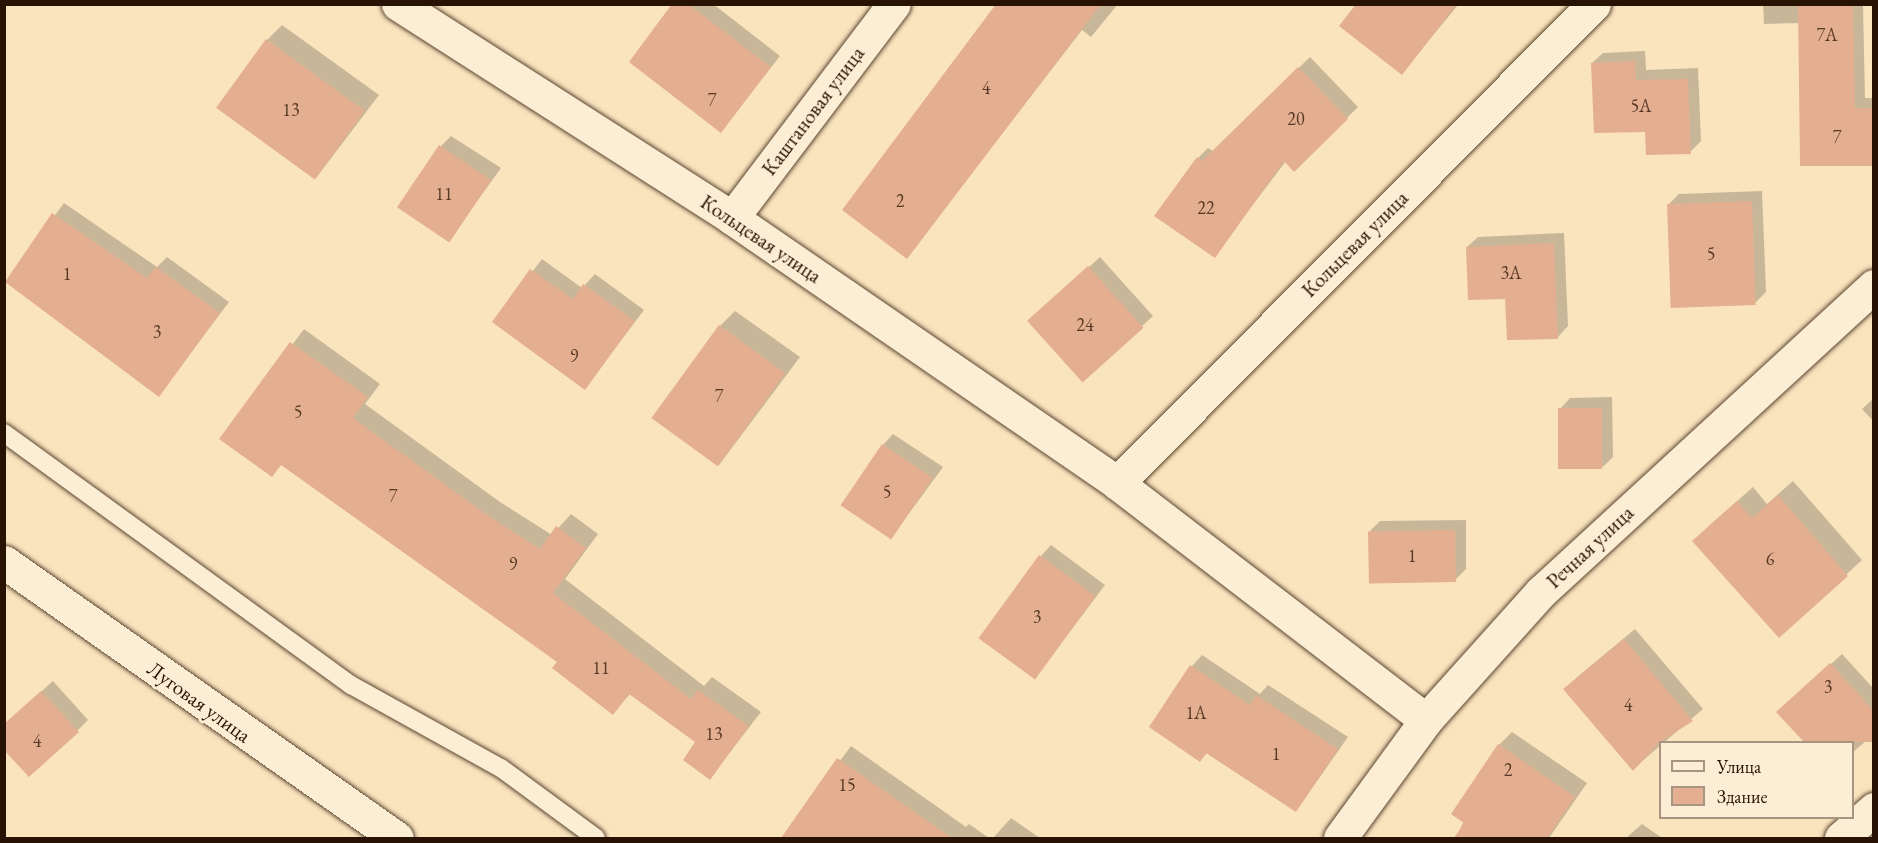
<!DOCTYPE html>
<meta charset="utf-8">
<style>
body{margin:0}
#map{position:relative;width:1878px;height:843px;overflow:hidden;background:#fae4be;font-family:"EB Garamond",serif}
div>[style]{position:absolute}
.shadow>*{inset:0;background:#0003}
.building>*{inset:0;background:#e4ae90;transform-origin:0 0}
.roads{filter:drop-shadow(0 0 2px #5c4632) drop-shadow(0 0 2px #5c4632)}
.service>*{height:18px;margin:-9px;padding:0 9px;transform-origin:9px;border-radius:9px;background:#fcedd5}
.minor>*{height:33px;margin:-16.5px;padding:0 16.5px;transform-origin:16.5px;border-radius:16.5px;background:#fcedd5}
span{translate:-50% -50%;white-space:nowrap;text-align:center;line-height:1.15;-webkit-text-stroke:6px #fcedd5;paint-order:stroke}
.number-label{font-size:18px;color:#573926}
.number-label span{-webkit-text-stroke-width:0}
.street-label{font-size:21px;color:#281203}
.frame{position:absolute;inset:0;border:6px solid #281203;pointer-events:none}
.legend{position:absolute;left:1659px;top:741px;width:195px;height:78px;box-sizing:border-box;background:#fcedd5;border:2px solid #a79581;margin:0;padding:8px 10px;list-style:none;font-size:18px;color:#281203}
.legend li{display:flex;align-items:center;gap:12px;height:30px}
.legend b{width:30px;border:2px solid #a79581}
</style>
<div id="map">
<div class="shadow">
<div style="clip-path:polygon(674px 4px,713px 4px,780px 56px,721px 131px)"></div>
<div style="clip-path:polygon(1001px 4px,1118px 4px,1091px 37px,1082px 30px,907px 257px)"></div>
<div style="clip-path:polygon(1358px 4px,1457px 4px,1458px 5px,1402px 73px)"></div>
<div style="clip-path:polygon(1763px 4px,1863px 4px,1865px 98px,1874px 98px,1874px 164px,1800px 23px,1764px 24px)"></div>
<div style="clip-path:polygon(282px 25px,379px 95px,316px 178px,267px 40px)"></div>
<div style="clip-path:polygon(1645px 51px,1646px 70px,1698px 68px,1701px 141px,1690px 152px,1592px 63px,1603px 53px)"></div>
<div style="clip-path:polygon(1310px 57px,1358px 107px,1294px 170px,1286px 161px,1214px 256px,1198px 158px,1208px 148px,1213px 151px)"></div>
<div style="clip-path:polygon(451px 136px,501px 168px,449px 240px,441px 146px)"></div>
<div style="clip-path:polygon(1762px 191px,1766px 292px,1755px 303px,1668px 205px,1679px 194px)"></div>
<div style="clip-path:polygon(64px 203px,157px 267px,167px 257px,229px 302px,159px 395px,7px 281px)"></div>
<div style="clip-path:polygon(1564px 233px,1568px 326px,1558px 337px,1507px 297px,1467px 247px,1478px 237px)"></div>
<div style="clip-path:polygon(1100px 257px,1153px 316px,1083px 380px,1040px 311px)"></div>
<div style="clip-path:polygon(542px 259px,582px 288px,595px 274px,644px 310px,585px 388px,494px 322px)"></div>
<div style="clip-path:polygon(735px 311px,800px 357px,719px 465px,720px 326px)"></div>
<div style="clip-path:polygon(304px 329px,380px 384px,365px 404px,500px 502px,552px 535px,571px 514px,598px 534px,565px 579px,704px 686px,712px 677px,761px 712px,710px 778px,697px 741px,630px 694px,613px 713px,559px 662px,282px 464px,272px 475px,222px 439px)"></div>
<div style="clip-path:polygon(1612px 397px,1613px 457px,1603px 467px,1560px 409px,1570px 398px)"></div>
<div style="clip-path:polygon(1874px 398px,1874px 422px,1862px 409px)"></div>
<div style="clip-path:polygon(893px 434px,943px 467px,891px 538px,883px 445px)"></div>
<div style="clip-path:polygon(1793px 481px,1862px 560px,1779px 636px,1709px 526px,1753px 487px,1767px 504px)"></div>
<div style="clip-path:polygon(1466px 520px,1466px 569px,1455px 580px,1370px 531px,1380px 521px)"></div>
<div style="clip-path:polygon(1051px 545px,1105px 585px,1035px 678px,1041px 556px)"></div>
<div style="clip-path:polygon(1635px 629px,1703px 709px,1633px 769px,1576px 678px)"></div>
<div style="clip-path:polygon(1842px 654px,1874px 689px,1874px 734px,1852px 753px,1852px 742px,1806px 742px,1778px 712px)"></div>
<div style="clip-path:polygon(1202px 655px,1260px 694px,1268px 685px,1348px 737px,1296px 811px,1208px 752px,1200px 760px,1192px 666px)"></div>
<div style="clip-path:polygon(53px 681px,88px 720px,77px 731px,4px 725px)"></div>
<div style="clip-path:polygon(1512px 732px,1587px 783px,1549px 838px,1456px 838px,1499px 745px)"></div>
<div style="clip-path:polygon(851px 746px,966px 827px,969px 824px,989px 838px,873px 838px,854px 825px,844px 838px,799px 838px,788px 831px)"></div>
<div style="clip-path:polygon(1011px 818px,1040px 838px,993px 838px)"></div>
<div style="clip-path:polygon(1642px 824px,1662px 838px,1626px 838px)"></div>
</div>
<div class="building">
<div style="clip-path:polygon(672px 4px,688px 4px,771px 67px,721px 133px,629px 62px)"></div>
<div style="clip-path:polygon(996px 4px,1101px 4px,907px 259px,842px 210px)"></div>
<div style="clip-path:polygon(1356px 4px,1457px 4px,1402px 75px,1339px 26px)"></div>
<div style="clip-path:polygon(1798px 4px,1853px 4px,1855px 108px,1874px 108px,1874px 166px,1800px 166px)"></div>
<div style="left:266px;top:39px;width:122px;height:85px;rotate:36deg"></div>
<div style="clip-path:polygon(1635px 61px,1636px 80px,1688px 79px,1691px 154px,1646px 155px,1645px 132px,1594px 133px,1591px 63px)"></div>
<div style="clip-path:polygon(1298px 67px,1348px 119px,1294px 172px,1284px 161px,1215px 258px,1154px 216px,1197px 157px,1202px 161px)"></div>
<div style="left:439px;top:145px;width:63px;height:75px;rotate:34deg"></div>
<div style="left:1752px;top:201px;width:104px;height:85px;rotate:88deg"></div>
<div style="clip-path:polygon(52px 213px,147px 278px,156px 267px,220px 313px,159px 397px,5px 282px)"></div>
<div style="clip-path:polygon(1554px 243px,1558px 339px,1507px 340px,1505px 299px,1468px 300px,1466px 247px)"></div>
<div style="left:1088px;top:266px;width:83px;height:82px;rotate:48deg"></div>
<div style="clip-path:polygon(530px 269px,573px 299px,583px 284px,635px 321px,585px 390px,492px 322px)"></div>
<div style="left:719px;top:325px;width:82px;height:115px;rotate:36deg"></div>
<div style="clip-path:polygon(290px 342px,368px 397px,353px 418px,487px 515px,540px 549px,556px 526px,586px 548px,553px 593px,691px 699px,698px 690px,749px 726px,710px 780px,683px 760px,695px 742px,629px 694px,613px 715px,552px 668px,557px 662px,281px 465px,272px 477px,219px 439px)"></div>
<div style="left:1558px;top:408px;width:44px;height:61px"></div>
<div style="left:882px;top:444px;width:61px;height:74px;rotate:34deg"></div>
<div style="clip-path:polygon(1778px 495px,1848px 576px,1779px 638px,1692px 541px,1737px 501px,1752px 518px)"></div>
<div style="left:1455px;top:530px;width:52px;height:87px;rotate:89deg"></div>
<div style="left:1039px;top:555px;width:70px;height:103px;rotate:36deg"></div>
<div style="clip-path:polygon(1624px 639px,1693px 721px,1660px 742px,1633px 771px,1563px 689px)"></div>
<div style="clip-path:polygon(1830px 663px,1874px 711px,1874px 742px,1804px 742px,1776px 712px)"></div>
<div style="clip-path:polygon(1190px 665px,1250px 705px,1256px 695px,1338px 749px,1296px 812px,1206px 753px,1200px 762px,1149px 727px)"></div>
<div style="clip-path:polygon(41px 691px,79px 732px,29px 777px,4px 750px,4px 724px)"></div>
<div style="clip-path:polygon(1498px 744px,1575px 797px,1547px 838px,1454px 838px,1464px 823px,1451px 814px)"></div>
<div style="clip-path:polygon(837px 758px,952px 838px,781px 838px)"></div>
</div>
<div class="roads">
<div class="service">
<div style="left:4px;top:433px;width:429px;rotate:36deg"></div>
<div style="left:351px;top:685px;width:171px;rotate:29deg"></div>
<div style="left:501px;top:768px;width:118px;rotate:36.4deg"></div>
</div>
<div class="minor">
<div style="left:398px;top:4px;width:397px;rotate:32.6deg"></div>
<div style="left:732px;top:218px;width:467px;rotate:34.5deg"></div>
<div style="left:1117px;top:483px;width:389px;rotate:37.5deg"></div>
<div style="left:732px;top:218px;width:268px;rotate:-52.9deg"></div>
<div style="left:1117px;top:483px;width:676px;rotate:-45.12deg"></div>
<div style="left:4px;top:562px;width:480px;rotate:35.1deg"></div>
<div style="left:1340px;top:838px;width:146px;rotate:-53.9deg"></div>
<div style="left:1426px;top:720px;width:172px;rotate:-48.1deg"></div>
<div style="left:1541px;top:592px;width:452px;rotate:-42.6deg"></div>
<div style="left:1841px;top:838px;width:44px;rotate:-41.3deg"></div>
</div>
</div>
<div class="number-label">
<span style="left:1827px;top:35px">7А</span>
<span style="left:986px;top:88px">4</span>
<span style="left:712px;top:100px">7</span>
<span style="left:1641px;top:106px">5А</span>
<span style="left:291px;top:110px">13</span>
<span style="left:1296px;top:119px">20</span>
<span style="left:1837px;top:137px">7</span>
<span style="left:444px;top:194px">11</span>
<span style="left:900px;top:201px">2</span>
<span style="left:1206px;top:208px">22</span>
<span style="left:1711px;top:254px">5</span>
<span style="left:1511px;top:273px">3А</span>
<span style="left:67px;top:274px">1</span>
<span style="left:1085px;top:325px">24</span>
<span style="left:157px;top:332px">3</span>
<span style="left:574px;top:356px">9</span>
<span style="left:719px;top:396px">7</span>
<span style="left:298px;top:412px">5</span>
<span style="left:887px;top:492px">5</span>
<span style="left:393px;top:496px">7</span>
<span style="left:1412px;top:556px">1</span>
<span style="left:1770px;top:559px">6</span>
<span style="left:513px;top:564px">9</span>
<span style="left:1037px;top:617px">3</span>
<span style="left:601px;top:668px">11</span>
<span style="left:1828px;top:687px">3</span>
<span style="left:1628px;top:705px">4</span>
<span style="left:1196px;top:713px">1А</span>
<span style="left:714px;top:734px">13</span>
<span style="left:37px;top:741px">4</span>
<span style="left:1276px;top:754px">1</span>
<span style="left:1508px;top:770px">2</span>
<span style="left:847px;top:785px">15</span>
</div>
<div class="street-label">
<span style="left:813px;top:111px;rotate:-53deg">Каштановая улица</span>
<span style="left:761px;top:239px;rotate:34deg">Кольцевая улица</span>
<span style="left:1355px;top:244px;rotate:-45deg">Кольцевая улица</span>
<span style="left:1590px;top:547px;rotate:-43deg">Речная улица</span>
<span style="left:199px;top:702px;rotate:36deg">Луговая улица</span>
</div>
<div class="frame"></div>
<ul class="legend">
<li><b style="height:8px;background:#fcedd5"></b>Улица</li>
<li><b style="height:16px;background:#e4ae90"></b>Здание</li>
</ul>
</div>
